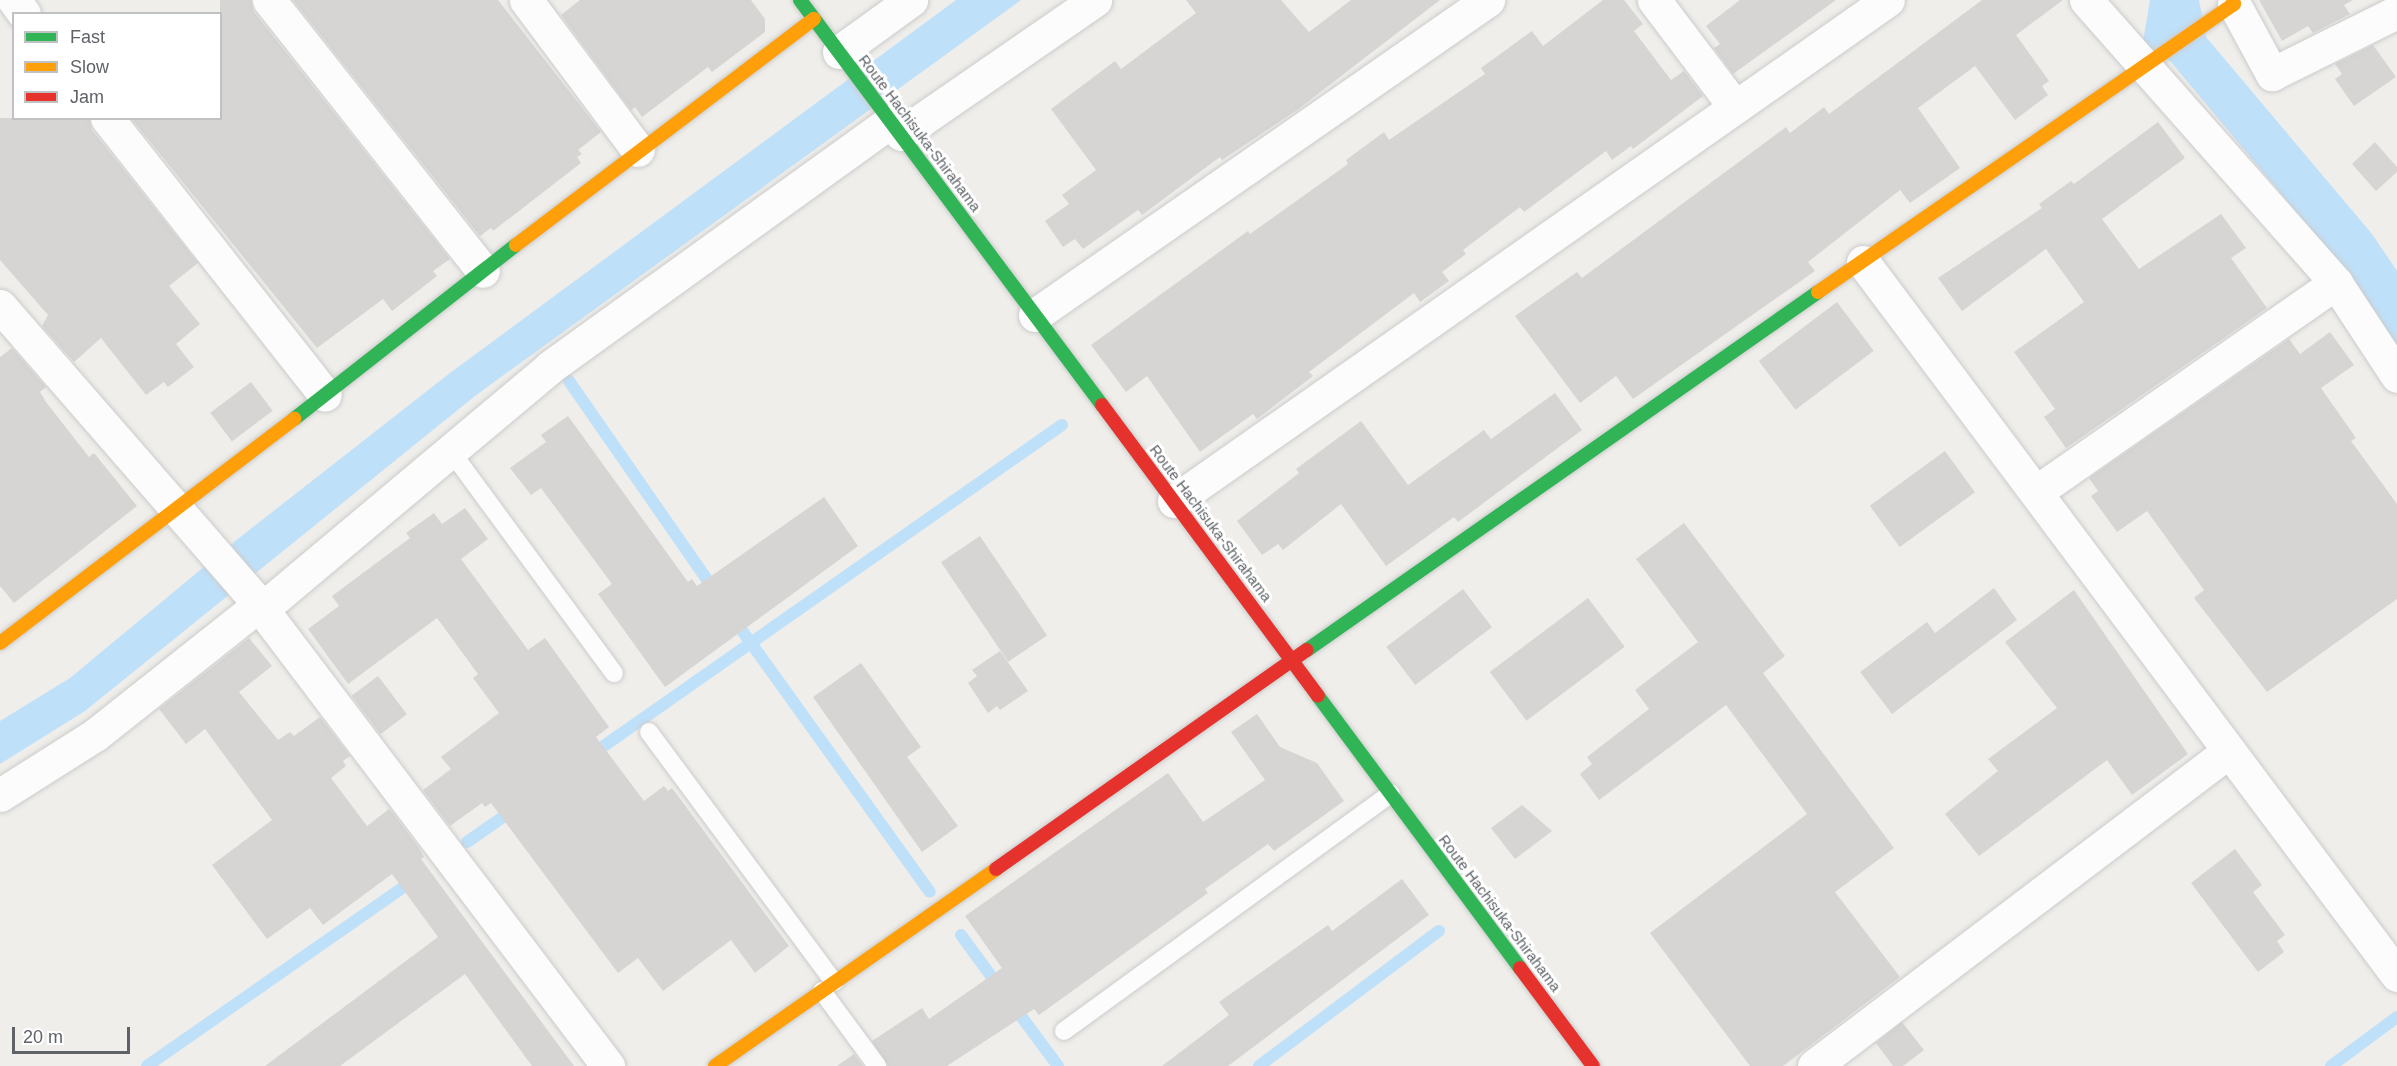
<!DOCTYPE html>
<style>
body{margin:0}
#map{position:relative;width:2397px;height:1066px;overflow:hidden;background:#efeeea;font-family:Arial,sans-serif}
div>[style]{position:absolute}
.water>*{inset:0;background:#bfe0f9}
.stream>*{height:12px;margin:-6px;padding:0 6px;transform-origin:6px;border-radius:6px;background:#bfe0f9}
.building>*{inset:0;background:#d6d5d3;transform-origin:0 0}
.roads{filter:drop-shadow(0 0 2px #cbcccc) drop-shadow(0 0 2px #cbcccc)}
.lane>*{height:18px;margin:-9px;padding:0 9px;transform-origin:9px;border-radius:9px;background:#fdfcfc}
.street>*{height:33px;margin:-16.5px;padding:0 16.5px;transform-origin:16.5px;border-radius:16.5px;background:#fdfcfc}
.fast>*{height:14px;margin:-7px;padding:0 7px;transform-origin:7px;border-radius:7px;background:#30b455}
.slow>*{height:14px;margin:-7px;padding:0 7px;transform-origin:7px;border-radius:7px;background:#ff9f0a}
.jam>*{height:14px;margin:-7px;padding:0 7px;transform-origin:7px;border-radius:7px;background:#e5322d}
span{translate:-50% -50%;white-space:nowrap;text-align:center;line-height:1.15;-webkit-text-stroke:6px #fff;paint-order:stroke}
.street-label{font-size:15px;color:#5f6368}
.legend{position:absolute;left:12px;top:12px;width:210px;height:108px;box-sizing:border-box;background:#fff;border:2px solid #bfc1c3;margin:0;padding:8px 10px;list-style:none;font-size:18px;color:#5f6368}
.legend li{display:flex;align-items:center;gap:12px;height:30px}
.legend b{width:30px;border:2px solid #bfc1c3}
.scale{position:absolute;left:12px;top:1027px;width:118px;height:27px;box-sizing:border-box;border:3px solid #5f6368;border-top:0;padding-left:8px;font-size:18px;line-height:21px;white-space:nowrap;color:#5f6368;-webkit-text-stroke:4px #fff;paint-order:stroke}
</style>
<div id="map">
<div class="water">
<div style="clip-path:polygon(956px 0,1021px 0,475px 396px,85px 711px,0 764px,0 721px,70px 678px,234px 542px,450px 373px)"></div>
<div style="clip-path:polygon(2150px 0,2199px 0,2206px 37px,2372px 234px,2397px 271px,2397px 348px,2338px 262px,2171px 62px,2143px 42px)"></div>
</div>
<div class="stream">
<div style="left:569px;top:381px;width:256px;rotate:55.2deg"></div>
<div style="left:733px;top:618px;width:337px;rotate:54.3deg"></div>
<div style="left:591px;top:755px;width:575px;rotate:-35.02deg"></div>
<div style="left:467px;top:842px;width:60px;rotate:-34.8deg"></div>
<div style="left:961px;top:935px;width:66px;rotate:53.7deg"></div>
<div style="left:1012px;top:1004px;width:77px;rotate:53.4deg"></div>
<div style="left:147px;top:1066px;width:325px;rotate:-34.9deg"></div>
<div style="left:1259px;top:1066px;width:225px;rotate:-36.9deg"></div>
<div style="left:2331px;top:1066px;width:82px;rotate:-36.6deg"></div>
</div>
<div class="building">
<div style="clip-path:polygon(220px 0,251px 0,254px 12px,450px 259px,433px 271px,437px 276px,392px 311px,383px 299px,317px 348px,131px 118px,220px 118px)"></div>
<div style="clip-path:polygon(293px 0,498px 0,601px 132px,578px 150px,582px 154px,577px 157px,581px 163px,493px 231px,491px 228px,480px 236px)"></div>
<div style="clip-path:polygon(580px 0,751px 0,765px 19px,765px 32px,712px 72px,708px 67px,642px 117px,635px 107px,631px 110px,561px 15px)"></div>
<div style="clip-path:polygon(1186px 0,1281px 0,1309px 32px,1351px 0,1440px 0,1297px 110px,1222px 160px,1220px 157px,1142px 215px,1138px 210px,1083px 249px,1075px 239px,1063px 247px,1045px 221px,1069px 204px,1062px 195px,1096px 170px,1051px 109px,1115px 61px,1121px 69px,1196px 13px)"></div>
<div style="clip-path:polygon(1603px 0,1624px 0,1643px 24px,1634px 31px,1671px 80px,1684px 71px,1703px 96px,1633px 149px,1631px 146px,1612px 160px,1606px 151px,1524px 212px,1520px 207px,1463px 250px,1466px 254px,1442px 272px,1449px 281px,1420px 302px,1414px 293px,1309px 372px,1313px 376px,1257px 419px,1253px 414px,1200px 452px,1147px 376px,1126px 392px,1091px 345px,1248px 231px,1250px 234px,1348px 164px,1346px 160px,1384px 132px,1389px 140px,1485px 74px,1481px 68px,1532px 31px,1543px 46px)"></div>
<div style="clip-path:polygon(1740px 0,1836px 0,1733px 74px,1714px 48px,1720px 44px,1706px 26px)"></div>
<div style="clip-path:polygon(1982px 0,2063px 0,2016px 35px,2049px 81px,2042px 86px,2048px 95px,2015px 120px,1975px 66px,1918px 108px,1960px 168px,1910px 203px,1900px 190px,1808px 262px,1815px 271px,1633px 399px,1616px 376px,1580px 403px,1515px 316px,1577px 272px,1582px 278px,1786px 127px,1790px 133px,1824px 107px,1829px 114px)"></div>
<div style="clip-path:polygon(2259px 0,2353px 0,2344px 5px,2350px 14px,2313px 33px,2308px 26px,2282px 41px)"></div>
<div style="clip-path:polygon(2373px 45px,2396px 77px,2354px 106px,2335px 79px,2342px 74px,2335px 64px)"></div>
<div style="clip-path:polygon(0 118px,89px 118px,92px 130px,198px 263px,169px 286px,200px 324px,176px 344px,194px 367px,168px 387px,164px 382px,146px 395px,101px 338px,74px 362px,42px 326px,48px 315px,0 260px)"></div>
<div style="clip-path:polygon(2158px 122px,2185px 158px,2102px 219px,2139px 269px,2221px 214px,2246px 248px,2231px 258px,2267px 308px,2066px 448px,2044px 417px,2055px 409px,2014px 352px,2084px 302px,2046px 249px,1962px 311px,1938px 278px,2042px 208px,2039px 204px,2071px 181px,2074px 184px)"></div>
<div style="clip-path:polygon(2375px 142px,2397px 167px,2397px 172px,2376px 191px,2352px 164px)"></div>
<div style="left:1837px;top:302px;width:61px;height:98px;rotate:53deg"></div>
<div style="clip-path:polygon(2330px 332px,2354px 365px,2321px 388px,2356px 438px,2351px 441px,2397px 504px,2397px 599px,2267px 692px,2194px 598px,2204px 590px,2147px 511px,2117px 532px,2091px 496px,2098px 491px,2089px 478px,2289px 339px,2300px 354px)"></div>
<div style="clip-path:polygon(12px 348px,46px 387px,40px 392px,46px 402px,89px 457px,94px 453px,137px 506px,14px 603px,0 586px,0 357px)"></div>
<div style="left:251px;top:382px;width:36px;height:51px;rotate:53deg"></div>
<div style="clip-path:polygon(1555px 393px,1582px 430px,1458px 522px,1454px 517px,1386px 566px,1341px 504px,1283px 550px,1278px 544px,1262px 555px,1237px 521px,1299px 473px,1296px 469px,1361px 421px,1408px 485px,1484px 430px,1491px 439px)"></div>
<div style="clip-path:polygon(568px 416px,688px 582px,692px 579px,697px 586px,824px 497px,858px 546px,665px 687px,598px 594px,612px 584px,541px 488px,531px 495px,510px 468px,546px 442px,541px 435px)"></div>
<div style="left:1945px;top:451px;width:51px;height:93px;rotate:54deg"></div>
<div style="clip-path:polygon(465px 508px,488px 539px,461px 559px,528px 650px,545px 638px,609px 727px,596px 737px,644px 801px,664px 786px,668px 791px,672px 788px,789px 946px,755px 973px,731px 940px,663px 991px,638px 958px,618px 973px,491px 803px,485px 807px,482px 803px,450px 826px,423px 790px,451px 769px,441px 757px,499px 713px,473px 678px,478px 674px,437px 618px,348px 684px,308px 629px,339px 606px,332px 596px,410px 538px,406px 533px,434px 513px,442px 524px)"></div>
<div style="clip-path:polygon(1684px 523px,1785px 656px,1763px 673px,1894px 848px,1835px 892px,1900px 977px,1783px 1066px,1750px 1066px,1650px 933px,1807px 814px,1726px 705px,1599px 800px,1580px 774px,1592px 764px,1587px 757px,1649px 709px,1635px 690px,1698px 642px,1636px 559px)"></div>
<div style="left:980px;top:536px;width:120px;height:47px;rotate:56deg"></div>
<div style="clip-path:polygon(1994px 588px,2017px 620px,1892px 714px,1860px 672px,1927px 622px,1935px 633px)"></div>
<div style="left:1463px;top:589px;width:48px;height:96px;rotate:53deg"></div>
<div style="clip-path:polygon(2074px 590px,2188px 754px,2132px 795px,2107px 760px,1979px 856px,1945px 814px,1998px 771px,1988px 759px,2057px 708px,2005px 642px)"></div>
<div style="left:1588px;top:598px;width:61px;height:123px;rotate:53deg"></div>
<div style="clip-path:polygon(249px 638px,272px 666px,239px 692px,278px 740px,290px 732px,294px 736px,320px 717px,350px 756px,343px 761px,346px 766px,331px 778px,367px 826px,389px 809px,393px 813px,419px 848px,424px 857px,421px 859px,574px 1066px,532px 1066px,465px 974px,340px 1066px,265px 1066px,438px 937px,392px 874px,323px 925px,310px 908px,267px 939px,212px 865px,272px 820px,205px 729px,186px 744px,159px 709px)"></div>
<div style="clip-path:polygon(1000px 651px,1028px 691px,1000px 710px,997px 706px,988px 713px,968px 683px,977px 676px,972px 670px)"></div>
<div style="clip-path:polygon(861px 663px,921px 747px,907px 757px,958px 826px,922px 852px,813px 697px)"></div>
<div style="left:378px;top:676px;width:48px;height:33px;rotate:53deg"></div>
<div style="clip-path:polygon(1257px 714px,1280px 747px,1317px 763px,1344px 801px,1274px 851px,1268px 844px,1237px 866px,1205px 889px,1208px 893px,1039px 1015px,1034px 1009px,947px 1066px,888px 1066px,872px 1041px,922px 1008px,929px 1019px,1002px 968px,965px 916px,1168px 773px,1203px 822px,1265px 780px,1231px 732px)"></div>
<div style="clip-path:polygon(1522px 805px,1552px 831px,1515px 859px,1491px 828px)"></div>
<div style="clip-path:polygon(2235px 849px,2262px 885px,2253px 892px,2285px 935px,2277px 941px,2284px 952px,2258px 972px,2191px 883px)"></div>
<div style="clip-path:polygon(1402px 879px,1429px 915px,1228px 1066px,1162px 1066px,1229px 1015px,1219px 1002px,1328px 925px,1332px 931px)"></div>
<div style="clip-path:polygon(1902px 1022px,1924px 1050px,1903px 1066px,1893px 1066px,1876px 1043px)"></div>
<div style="clip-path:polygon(854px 1054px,863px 1066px,837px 1066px)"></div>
</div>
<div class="roads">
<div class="lane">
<div style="left:450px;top:450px;width:277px;rotate:53.7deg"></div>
<div style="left:649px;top:732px;width:311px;rotate:53.5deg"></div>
<div style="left:822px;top:991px;width:93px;rotate:53.7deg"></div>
<div style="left:1064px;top:1031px;width:404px;rotate:-36deg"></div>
</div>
<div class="street">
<div style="left:14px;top:0;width:17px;rotate:54deg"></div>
<div style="left:269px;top:0;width:345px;rotate:51.7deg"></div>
<div style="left:526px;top:0;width:187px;rotate:53.3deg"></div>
<div style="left:1654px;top:0;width:134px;rotate:52.9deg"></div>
<div style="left:2086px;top:0;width:378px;rotate:48.5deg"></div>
<div style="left:2336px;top:283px;width:111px;rotate:56.7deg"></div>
<div style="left:2234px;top:4px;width:80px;rotate:61.5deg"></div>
<div style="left:2272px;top:74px;width:140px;rotate:-26.4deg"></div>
<div style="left:839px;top:52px;width:89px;rotate:-35.8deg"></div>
<div style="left:107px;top:118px;width:352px;rotate:51.8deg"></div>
<div style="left:901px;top:134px;width:236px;rotate:-34.6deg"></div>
<div style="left:1863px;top:262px;width:891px;rotate:53.17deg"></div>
<div style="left:0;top:306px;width:384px;rotate:49deg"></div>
<div style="left:252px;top:596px;width:590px;rotate:52.86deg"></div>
<div style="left:1035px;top:315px;width:552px;rotate:-34.81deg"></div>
<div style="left:2036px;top:492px;width:366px;rotate:-34.9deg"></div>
<div style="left:1174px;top:501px;width:872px;rotate:-35.06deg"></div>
<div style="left:262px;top:609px;width:376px;rotate:-40deg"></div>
<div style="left:550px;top:367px;width:420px;rotate:-35.8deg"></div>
<div style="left:0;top:795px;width:112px;rotate:-32.3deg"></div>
<div style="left:95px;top:735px;width:209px;rotate:-38.4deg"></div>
<div style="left:1814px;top:1066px;width:521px;rotate:-37.2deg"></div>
</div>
<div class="fast">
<div style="left:800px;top:0;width:505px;rotate:53.29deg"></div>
<div style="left:294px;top:419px;width:282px;rotate:-38.1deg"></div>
<div style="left:1307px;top:650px;width:624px;rotate:-35.01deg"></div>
<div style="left:1318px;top:696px;width:339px;rotate:53.4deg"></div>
</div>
<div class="slow">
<div style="left:516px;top:245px;width:374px;rotate:-37.2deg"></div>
<div style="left:1818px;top:292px;width:506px;rotate:-34.7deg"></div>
<div style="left:2234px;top:4px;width:4px;rotate:-104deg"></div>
<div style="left:0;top:643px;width:370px;rotate:-37.3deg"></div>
<div style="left:715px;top:1066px;width:343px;rotate:-35deg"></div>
</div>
<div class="jam">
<div style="left:1102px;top:405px;width:362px;rotate:53.4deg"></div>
<div style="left:996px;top:869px;width:380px;rotate:-35.2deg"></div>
<div style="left:1520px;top:968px;width:122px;rotate:53.3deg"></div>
</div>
</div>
<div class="street-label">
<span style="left:920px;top:133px;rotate:53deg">Route Hachisuka-Shirahama</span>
<span style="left:1211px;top:523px;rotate:53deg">Route Hachisuka-Shirahama</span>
<span style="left:1500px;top:913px;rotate:53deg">Route Hachisuka-Shirahama</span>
</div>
<ul class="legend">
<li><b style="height:8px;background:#30b455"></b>Fast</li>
<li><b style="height:8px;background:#ff9f0a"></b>Slow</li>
<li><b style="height:8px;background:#e5322d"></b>Jam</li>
</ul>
<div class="scale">20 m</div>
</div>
